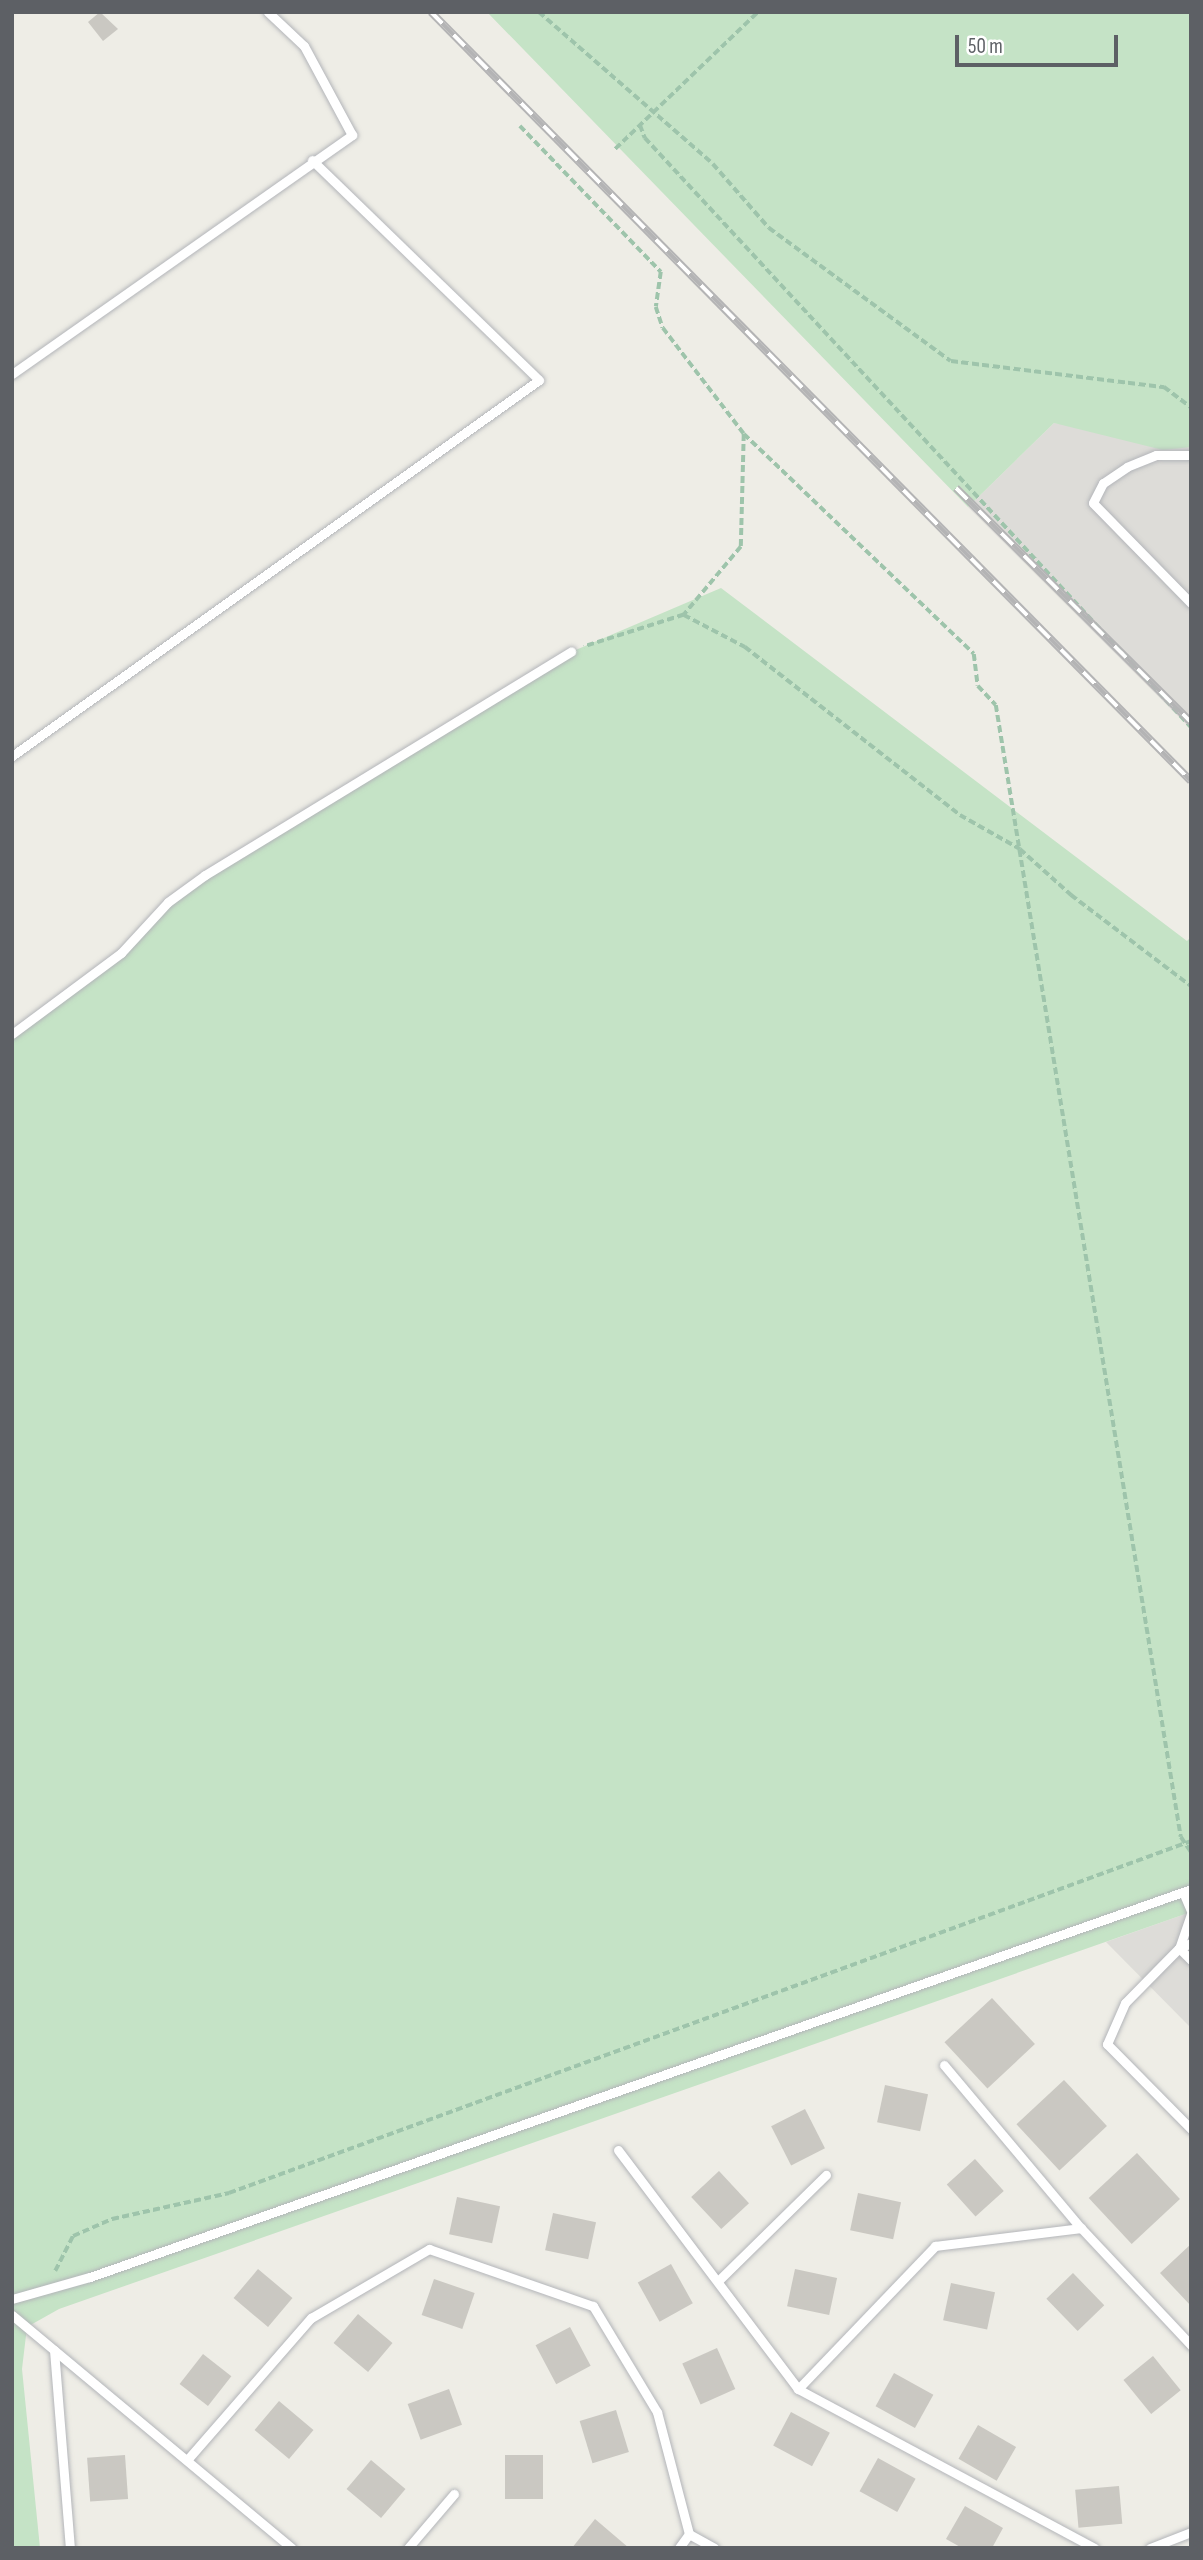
<!DOCTYPE html>
<style>
body{margin:0}
#map{position:relative;width:1203px;height:2560px;overflow:hidden;background:#eeede6;font-family:"Sofia Sans Condensed",sans-serif}
div>[style]{position:absolute}
.industrial>*{inset:0;background:#dddcd8}
.green>*{inset:0;background:#c5e3c6}
.building>*{inset:0;background:#cac8c2;transform-origin:0 0}
.path>*{height:3.5px;margin-top:-1.75px;transform-origin:0;background:repeating-linear-gradient(90deg,#9ec4ab 0 7px,transparent 0 10.5px)}
.roads{filter:drop-shadow(0 0 2px #b3b5b9) drop-shadow(0 0 2px #b3b5b9)}
.service>*{height:9px;margin:-4.5px;padding:0 4.5px;transform-origin:4.5px;border-radius:4.5px;background:#fff}
.rail>*{height:8px;margin-top:-4px;transform-origin:0;background:repeating-linear-gradient(90deg,#fff 0 16px,#b4b4b5 0 32px);box-sizing:border-box;border-block:2px solid #b4b4b5}
span{translate:-50% -50%;white-space:nowrap;text-align:center;line-height:1.15;-webkit-text-stroke:5px #fff;paint-order:stroke}
.frame{position:absolute;inset:0;border:14px solid #5d6065;pointer-events:none}
.scale{position:absolute;left:955px;top:35px;width:163px;height:32px;box-sizing:border-box;border:4px solid #5d6065;border-top:0;padding-left:9px;font-size:21px;line-height:24px;white-space:nowrap;color:#5d6065;-webkit-text-stroke:5px #fff;paint-order:stroke}
</style>
<div id="map">
<div class="industrial">
<div style="clip-path:polygon(1054px 423px,1191px 440px,1191px 729px,968px 507px)"></div>
<div style="clip-path:polygon(1191px 1912px,1191px 2028px,1106px 1942px)"></div>
</div>
<div class="green">
<div style="clip-path:polygon(487px 12px,1191px 12px,1191px 447px,1163px 450px,1054px 423px,968px 507px)"></div>
<div style="clip-path:polygon(721px 588px,1187px 941px,1191px 937px,1191px 1912px,59px 2309px,27px 2327px,22px 2369px,40px 2548px,12px 2548px,12px 1034px,121px 953px,168px 902px,571px 652px)"></div>
</div>
<div class="building">
<div style="clip-path:polygon(100px 12px,118px 29px,103px 41px,88px 22px)"></div>
<div style="left:992px;top:1998px;width:63px;height:65px;rotate:47deg"></div>
<div style="left:1064px;top:2080px;width:63px;height:65px;rotate:47deg"></div>
<div style="left:885px;top:2085px;width:44px;height:38px;rotate:12deg"></div>
<div style="left:805px;top:2109px;width:44px;height:38px;rotate:63deg"></div>
<div style="left:1137px;top:2153px;width:63px;height:66px;rotate:47deg"></div>
<div style="left:975px;top:2159px;width:43px;height:38px;rotate:48deg"></div>
<div style="left:719px;top:2171px;width:44px;height:38px;rotate:47deg"></div>
<div style="left:858px;top:2193px;width:44px;height:38px;rotate:12deg"></div>
<div style="left:457px;top:2197px;width:44px;height:38px;rotate:12deg"></div>
<div style="left:553px;top:2213px;width:44px;height:38px;rotate:12deg"></div>
<div style="clip-path:polygon(1191px 2244px,1191px 2306px,1160px 2273px)"></div>
<div style="left:671px;top:2264px;width:45px;height:38px;rotate:61deg"></div>
<div style="left:258px;top:2269px;width:45px;height:38px;rotate:40deg"></div>
<div style="left:795px;top:2269px;width:43px;height:38px;rotate:12deg"></div>
<div style="left:1073px;top:2273px;width:45px;height:37px;rotate:46deg"></div>
<div style="left:434px;top:2279px;width:43px;height:38px;rotate:19deg"></div>
<div style="left:951px;top:2283px;width:45px;height:38px;rotate:12deg"></div>
<div style="left:358px;top:2314px;width:45px;height:38px;rotate:40deg"></div>
<div style="left:570px;top:2327px;width:44px;height:39px;rotate:62deg"></div>
<div style="left:717px;top:2348px;width:45px;height:38px;rotate:66deg"></div>
<div style="left:203px;top:2354px;width:36px;height:38px;rotate:38deg"></div>
<div style="left:1153px;top:2356px;width:44px;height:38px;rotate:51deg"></div>
<div style="left:894px;top:2373px;width:45px;height:38px;rotate:29deg"></div>
<div style="left:449px;top:2389px;width:38px;height:44px;rotate:70deg"></div>
<div style="left:279px;top:2401px;width:45px;height:38px;rotate:40deg"></div>
<div style="left:616px;top:2410px;width:44px;height:38px;rotate:73deg"></div>
<div style="left:791px;top:2412px;width:44px;height:38px;rotate:28deg"></div>
<div style="left:978px;top:2425px;width:44px;height:39px;rotate:30deg"></div>
<div style="left:125px;top:2455px;width:44px;height:38px;rotate:86deg"></div>
<div style="left:505px;top:2455px;width:38px;height:44px"></div>
<div style="left:878px;top:2458px;width:43px;height:38px;rotate:29deg"></div>
<div style="left:371px;top:2460px;width:45px;height:38px;rotate:40deg"></div>
<div style="left:1119px;top:2486px;width:38px;height:44px;rotate:85deg"></div>
<div style="clip-path:polygon(965px 2506px,1003px 2528px,992px 2548px,962px 2548px,946px 2539px)"></div>
<div style="clip-path:polygon(595px 2519px,629px 2548px,572px 2548px)"></div>
</div>
<div class="path">
<div style="left:539px;top:12px;width:231px;rotate:41.1deg"></div>
<div style="left:713px;top:164px;width:85px;rotate:48.8deg"></div>
<div style="left:769px;top:228px;width:225px;rotate:36.2deg"></div>
<div style="left:951px;top:361px;width:215px;rotate:7deg"></div>
<div style="left:1164px;top:387px;width:34px;rotate:37deg"></div>
<div style="left:640px;top:125px;width:14px;rotate:69deg"></div>
<div style="left:645px;top:138px;width:803px;rotate:47.17deg"></div>
<div style="left:520px;top:126px;width:203px;rotate:46deg"></div>
<div style="left:661px;top:272px;width:35px;rotate:98deg"></div>
<div style="left:656px;top:307px;width:22px;rotate:72deg"></div>
<div style="left:663px;top:328px;width:133px;rotate:52.6deg"></div>
<div style="left:744px;top:434px;width:113px;rotate:91.5deg"></div>
<div style="left:741px;top:547px;width:89px;rotate:130deg"></div>
<div style="left:684px;top:615px;width:105px;rotate:162.3deg"></div>
<div style="left:615px;top:149px;width:198px;rotate:-43.8deg"></div>
<div style="left:744px;top:434px;width:318px;rotate:43.7deg"></div>
<div style="left:974px;top:654px;width:32px;rotate:83deg"></div>
<div style="left:978px;top:686px;width:26px;rotate:47deg"></div>
<div style="left:996px;top:705px;width:1147px;rotate:80.72deg"></div>
<div style="left:1181px;top:1837px;width:18px;rotate:56deg"></div>
<div style="left:684px;top:615px;width:69px;rotate:27.7deg"></div>
<div style="left:745px;top:647px;width:273px;rotate:38deg"></div>
<div style="left:960px;top:815px;width:69px;rotate:29.5deg"></div>
<div style="left:1020px;top:849px;width:69px;rotate:42deg"></div>
<div style="left:1071px;top:895px;width:151px;rotate:37.2deg"></div>
<div style="left:55px;top:2271px;width:39px;rotate:-63deg"></div>
<div style="left:73px;top:2236px;width:43px;rotate:-23.6deg"></div>
<div style="left:112px;top:2219px;width:120px;rotate:-12.5deg"></div>
<div style="left:229px;top:2193px;width:1024px;rotate:-20.1deg"></div>
</div>
<div class="roads">
<div class="service">
<div style="left:12px;top:374px;width:416px;rotate:-35.1deg"></div>
<div style="left:352px;top:135px;width:101px;rotate:-118.3deg"></div>
<div style="left:304px;top:46px;width:50px;rotate:-136.6deg"></div>
<div style="left:1191px;top:455px;width:35px;rotate:180deg"></div>
<div style="left:1156px;top:455px;width:31px;rotate:158deg"></div>
<div style="left:1127px;top:467px;width:29px;rotate:146deg"></div>
<div style="left:1103px;top:483px;width:22px;rotate:117deg"></div>
<div style="left:1093px;top:503px;width:140px;rotate:45.6deg"></div>
<div style="left:12px;top:756px;width:647px;rotate:-35.51deg"></div>
<div style="left:539px;top:380px;width:316px;rotate:-135.9deg"></div>
<div style="left:12px;top:1034px;width:136px;rotate:-36.6deg"></div>
<div style="left:121px;top:953px;width:69px;rotate:-47.3deg"></div>
<div style="left:168px;top:902px;width:46px;rotate:-36.1deg"></div>
<div style="left:205px;top:875px;width:429px;rotate:-31.4deg"></div>
<div style="left:1183px;top:1892px;width:21px;rotate:67deg"></div>
<div style="left:1191px;top:1914px;width:36px;rotate:109deg"></div>
<div style="left:1179px;top:1948px;width:77px;rotate:134.5deg"></div>
<div style="left:1125px;top:2003px;width:45px;rotate:113.7deg"></div>
<div style="left:1107px;top:2044px;width:120px;rotate:45.3deg"></div>
<div style="left:1191px;top:1943px;width:13px;rotate:157deg"></div>
<div style="left:1179px;top:1948px;width:17px;rotate:45deg"></div>
<div style="left:944px;top:2065px;width:213px;rotate:50deg"></div>
<div style="left:1081px;top:2228px;width:161px;rotate:46.8deg"></div>
<div style="left:618px;top:2150px;width:299px;rotate:53deg"></div>
<div style="left:798px;top:2389px;width:336px;rotate:28.2deg"></div>
<div style="left:719px;top:2280px;width:150px;rotate:-44.5deg"></div>
<div style="left:12px;top:2299px;width:81px;rotate:-15.8deg"></div>
<div style="left:90px;top:2277px;width:1167px;rotate:-19.41deg"></div>
<div style="left:12px;top:2315px;width:364px;rotate:39.8deg"></div>
<div style="left:54px;top:2350px;width:199px;rotate:85.4deg"></div>
<div style="left:798px;top:2389px;width:198px;rotate:-46.2deg"></div>
<div style="left:935px;top:2246px;width:147px;rotate:-7deg"></div>
<div style="left:187px;top:2460px;width:189px;rotate:-48.9deg"></div>
<div style="left:311px;top:2318px;width:137px;rotate:-30.3deg"></div>
<div style="left:429px;top:2249px;width:174px;rotate:19.2deg"></div>
<div style="left:593px;top:2306px;width:124px;rotate:58.9deg"></div>
<div style="left:657px;top:2412px;width:126px;rotate:75.3deg"></div>
<div style="left:689px;top:2534px;width:17px;rotate:126deg"></div>
<div style="left:689px;top:2534px;width:29px;rotate:29deg"></div>
<div style="left:408px;top:2548px;width:71px;rotate:-49.6deg"></div>
<div style="left:1150px;top:2548px;width:44px;rotate:-21.3deg"></div>
</div>
</div>
<div class="rail">
<div style="left:431px;top:12px;width:1081px;rotate:45.34deg"></div>
<div style="left:956px;top:488px;width:332px;rotate:44.9deg"></div>
</div>
<div class="frame"></div>
<div class="scale">50 m</div>
</div>
